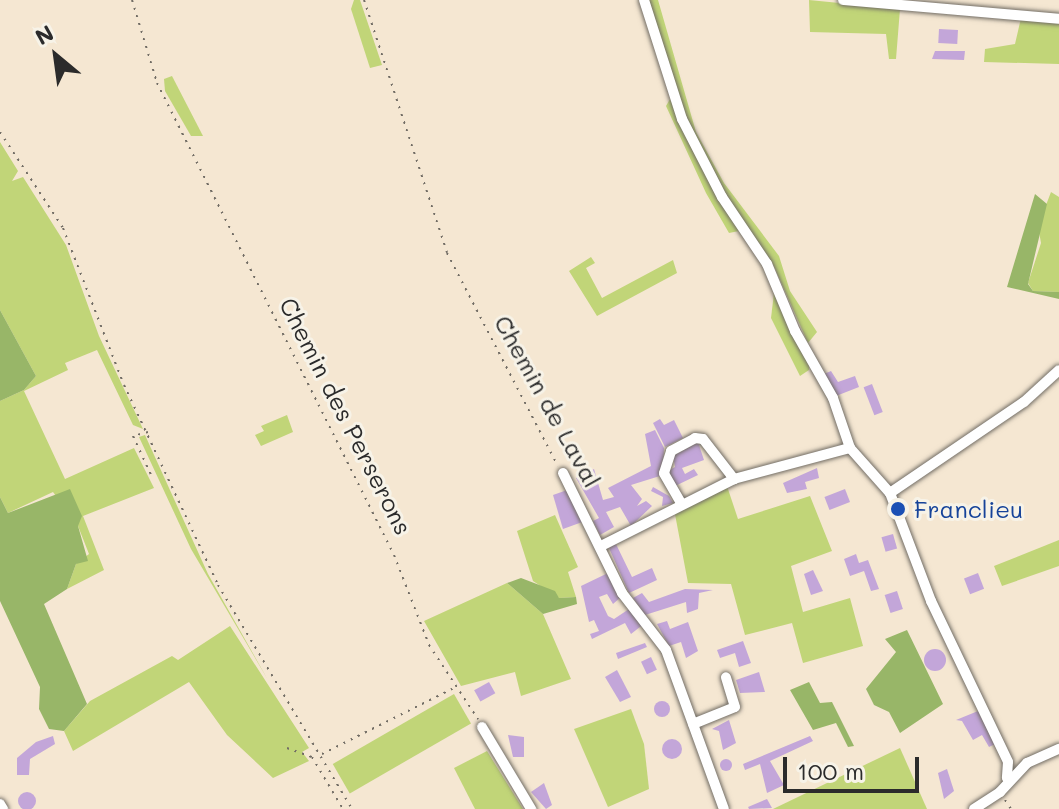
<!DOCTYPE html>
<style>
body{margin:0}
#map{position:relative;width:1059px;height:809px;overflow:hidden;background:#f5e7d2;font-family:Mali,sans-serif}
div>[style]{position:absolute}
.green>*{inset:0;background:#c1d578;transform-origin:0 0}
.forest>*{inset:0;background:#98b668}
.building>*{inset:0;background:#c3a6d9;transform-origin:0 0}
.round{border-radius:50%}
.path>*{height:2px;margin-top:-1px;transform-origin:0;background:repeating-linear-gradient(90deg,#726d65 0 2px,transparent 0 8px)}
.roads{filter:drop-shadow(0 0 2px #726d65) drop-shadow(0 0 2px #726d65)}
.minor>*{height:10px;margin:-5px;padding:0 5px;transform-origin:5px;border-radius:5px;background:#fff}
.dots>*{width:22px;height:22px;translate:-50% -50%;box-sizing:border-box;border:4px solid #f7f3e8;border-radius:50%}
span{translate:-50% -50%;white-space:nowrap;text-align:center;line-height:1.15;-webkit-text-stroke:6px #f7f3e8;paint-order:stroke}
.street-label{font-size:24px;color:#2b2b2b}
.transit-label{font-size:24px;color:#164399}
.left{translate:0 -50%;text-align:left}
.north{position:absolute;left:16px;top:16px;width:80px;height:80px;-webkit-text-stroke:6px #f7f3e8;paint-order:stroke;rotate:331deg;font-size:22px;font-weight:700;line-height:32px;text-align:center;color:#2b2b2b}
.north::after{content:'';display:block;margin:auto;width:28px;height:36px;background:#2b2b2b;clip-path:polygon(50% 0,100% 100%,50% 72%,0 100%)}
.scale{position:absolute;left:783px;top:757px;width:136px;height:36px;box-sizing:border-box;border:4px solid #2b2b2b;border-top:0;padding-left:10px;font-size:24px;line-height:28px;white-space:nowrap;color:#2b2b2b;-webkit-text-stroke:6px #f7f3e8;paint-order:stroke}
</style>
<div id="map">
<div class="green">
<div style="clip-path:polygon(354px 0,360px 0,382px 65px,370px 68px,351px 9px)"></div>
<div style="clip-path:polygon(649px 0,658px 0,696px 132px,724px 183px,779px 256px,790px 291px,817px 332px,808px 343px,772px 262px,724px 194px,685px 115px)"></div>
<div style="clip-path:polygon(809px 0,900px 9px,896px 59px,889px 59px,886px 34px,810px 32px)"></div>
<div style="clip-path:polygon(1021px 18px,1059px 23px,1059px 64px,984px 62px,985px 49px,1015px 44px)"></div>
<div style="clip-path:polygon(172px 76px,203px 136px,191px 136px,165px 91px,164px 79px)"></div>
<div style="clip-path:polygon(670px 99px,717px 197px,739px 231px,729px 233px,706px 193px,666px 106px)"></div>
<div style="clip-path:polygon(0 142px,18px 171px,12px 181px,23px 177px,66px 245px,99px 336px,143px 429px,133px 425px,97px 350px,65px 363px,68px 370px,24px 391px,65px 479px,134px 448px,154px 488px,83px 516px,104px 570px,67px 589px,76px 564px,89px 554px,78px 526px,53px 492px,8px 513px,0 497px,0 401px,24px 390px,36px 376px,0 310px)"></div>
<div style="clip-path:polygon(1051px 192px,1059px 197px,1059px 292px,1033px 291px,1028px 283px,1041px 243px,1038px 226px)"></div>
<div style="clip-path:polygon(591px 257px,595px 263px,586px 268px,602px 298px,673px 260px,677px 273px,597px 316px,569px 271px)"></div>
<div style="clip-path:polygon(774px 293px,809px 363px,809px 370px,800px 376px,771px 318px)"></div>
<div style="clip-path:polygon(287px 415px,293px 432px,261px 446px,255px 435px,264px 431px,261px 426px)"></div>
<div style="clip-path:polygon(145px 435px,208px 574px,268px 680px,191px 549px,139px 437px)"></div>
<div style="clip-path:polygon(727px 486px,738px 519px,810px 496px,832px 551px,791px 566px,803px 612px,850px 598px,863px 646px,803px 663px,792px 623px,745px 635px,731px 584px,688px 583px,674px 509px)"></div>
<div style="clip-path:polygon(555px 515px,578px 567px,568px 572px,576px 597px,559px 598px,533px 581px,517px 531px)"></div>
<div style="clip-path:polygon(1059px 540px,1059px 566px,1002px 586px,994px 566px)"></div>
<div style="clip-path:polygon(507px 583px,543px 614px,571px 679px,521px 696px,515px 672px,461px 686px,424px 621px)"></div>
<div style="clip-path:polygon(230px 626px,309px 748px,302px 752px,309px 761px,273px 778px,227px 735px,189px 682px,73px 751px,64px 731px,90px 701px,172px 656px,178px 660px)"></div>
<div style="left:454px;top:694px;width:34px;height:140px;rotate:60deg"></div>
<div style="clip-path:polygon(631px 709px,644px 744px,649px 789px,608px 807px,574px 729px)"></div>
<div style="clip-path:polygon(900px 748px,927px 809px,773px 809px,827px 783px)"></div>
<div style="clip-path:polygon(487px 751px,523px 809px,475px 809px,454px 768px)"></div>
</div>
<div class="forest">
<div style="clip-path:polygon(1035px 194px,1047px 204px,1028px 284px,1033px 291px,1059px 292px,1059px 299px,1007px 287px)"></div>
<div style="clip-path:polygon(0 310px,36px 376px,24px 390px,0 401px)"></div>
<div style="clip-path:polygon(70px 489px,82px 516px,78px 526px,88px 561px,76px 564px,67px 589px,44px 604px,87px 704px,64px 731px,49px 729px,39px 709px,40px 687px,0 601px,0 497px,8px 513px)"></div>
<div style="clip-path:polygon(521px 578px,555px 591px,559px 598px,576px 597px,577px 604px,543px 614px,507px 583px)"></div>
<div style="clip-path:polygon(907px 630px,943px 704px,900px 733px,889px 712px,874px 705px,866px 689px,896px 652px,885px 639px)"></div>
<div style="clip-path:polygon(809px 682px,820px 703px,832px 702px,854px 746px,848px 747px,836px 723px,813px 730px,790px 690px)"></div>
</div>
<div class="building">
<div style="left:939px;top:29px;width:19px;height:14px;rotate:3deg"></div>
<div style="clip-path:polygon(935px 51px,965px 51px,964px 60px,932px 59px)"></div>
<div style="clip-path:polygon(831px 371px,838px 382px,855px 376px,859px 387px,836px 396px,824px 374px)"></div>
<div style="left:872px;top:384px;width:30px;height:9px;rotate:69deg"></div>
<div style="clip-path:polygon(660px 419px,664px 425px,674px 420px,683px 438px,665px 447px,653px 423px)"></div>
<div style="clip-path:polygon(655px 430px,664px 448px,663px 475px,631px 485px,642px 499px,637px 506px,646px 501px,652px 506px,631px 526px,620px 507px,606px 512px,614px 527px,600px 535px,593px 521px,599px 518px,576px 478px,594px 469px,603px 500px,614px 497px,608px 488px,651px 466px,645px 434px)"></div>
<div style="clip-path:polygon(698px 442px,704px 460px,682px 468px,685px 474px,694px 469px,698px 475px,673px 487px,668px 471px,675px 467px,673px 456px)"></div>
<div style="clip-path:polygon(817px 468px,819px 478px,805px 482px,807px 489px,787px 493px,783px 483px)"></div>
<div style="clip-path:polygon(653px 487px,669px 496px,673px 503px,662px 506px,663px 497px,651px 491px)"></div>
<div style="clip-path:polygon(570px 489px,585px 521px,563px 529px,553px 495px)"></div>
<div style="left:845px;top:489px;width:14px;height:22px;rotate:69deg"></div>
<div style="left:893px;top:534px;width:15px;height:12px;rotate:74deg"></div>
<div style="clip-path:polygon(615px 542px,632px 577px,652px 568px,657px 580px,629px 593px,609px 548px)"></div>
<div style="clip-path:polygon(856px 554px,859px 563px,868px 560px,879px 589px,871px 591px,864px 571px,850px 576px,844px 559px)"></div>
<div style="clip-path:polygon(813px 570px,823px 591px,811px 595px,804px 574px)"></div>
<div style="clip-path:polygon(608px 573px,621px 597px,613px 604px,607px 594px,599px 597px,608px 616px,614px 619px,632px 607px,645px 623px,631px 634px,625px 623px,592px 639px,590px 634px,599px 631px,594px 620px,589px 622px,581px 586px)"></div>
<div style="left:978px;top:573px;width:17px;height:15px;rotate:69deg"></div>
<div style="clip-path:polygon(685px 589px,713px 590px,699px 593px,698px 609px,687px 613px,686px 602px,645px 615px,633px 598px,642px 593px,649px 602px)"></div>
<div style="left:897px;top:591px;width:19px;height:13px;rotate:72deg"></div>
<div style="clip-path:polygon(667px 621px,670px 629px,688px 622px,698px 651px,686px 658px,681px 642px,669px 646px,657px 624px)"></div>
<div style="clip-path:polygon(743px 641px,751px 663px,739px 667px,735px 653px,720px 658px,717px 650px)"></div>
<div style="clip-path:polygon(645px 643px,647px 647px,618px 659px,616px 653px)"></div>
<div class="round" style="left:924px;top:649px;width:22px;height:22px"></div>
<div style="left:651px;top:657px;width:14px;height:11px;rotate:65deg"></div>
<div style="clip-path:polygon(617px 670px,631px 697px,620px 702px,605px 677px)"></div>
<div style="clip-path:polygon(759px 672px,765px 692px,740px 693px,736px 680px)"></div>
<div style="left:489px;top:682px;width:13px;height:17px;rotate:61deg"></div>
<div class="round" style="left:654px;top:701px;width:16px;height:16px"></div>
<div style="clip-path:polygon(978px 711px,995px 744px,989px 747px,982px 735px,973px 740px,962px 721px,956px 720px)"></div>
<div style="clip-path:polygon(729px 720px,736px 743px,723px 750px,719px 731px,712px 729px)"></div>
<div style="clip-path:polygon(508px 735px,524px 737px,524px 757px,513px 757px)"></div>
<div style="clip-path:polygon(53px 736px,55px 744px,30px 759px,29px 775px,17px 775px,17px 758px,36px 742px)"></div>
<div style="clip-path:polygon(810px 736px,813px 741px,770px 761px,784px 785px,767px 793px,760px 764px,745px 770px,743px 764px)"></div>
<div class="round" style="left:662px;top:739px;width:20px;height:20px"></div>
<div class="round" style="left:720px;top:759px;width:12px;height:12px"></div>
<div style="clip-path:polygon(947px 769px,954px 791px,944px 799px,938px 773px)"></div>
<div style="clip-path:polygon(544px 783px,552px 805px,546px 809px,531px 792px)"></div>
<div class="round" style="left:18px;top:792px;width:18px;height:18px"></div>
<div style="clip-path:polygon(767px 799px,772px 808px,749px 809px,748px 807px)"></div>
</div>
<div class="path">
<div style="left:132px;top:0;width:87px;rotate:73.2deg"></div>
<div style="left:157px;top:83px;width:528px;rotate:63.34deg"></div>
<div style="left:394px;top:555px;width:97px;rotate:68.7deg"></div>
<div style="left:429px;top:645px;width:89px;rotate:56.5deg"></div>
<div style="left:364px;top:0;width:266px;rotate:71.8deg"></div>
<div style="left:447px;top:253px;width:240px;rotate:62.5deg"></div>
<div style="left:0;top:132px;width:115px;rotate:56.7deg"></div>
<div style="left:63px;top:228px;width:168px;rotate:68.8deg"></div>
<div style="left:124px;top:385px;width:221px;rotate:64.8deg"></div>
<div style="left:218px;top:585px;width:261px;rotate:59.1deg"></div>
<div style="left:148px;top:432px;width:16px;rotate:165deg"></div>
<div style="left:133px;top:436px;width:47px;rotate:65.1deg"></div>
<div style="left:287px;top:748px;width:27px;rotate:20deg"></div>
<div style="left:312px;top:757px;width:61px;rotate:59.2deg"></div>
<div style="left:322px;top:754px;width:150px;rotate:-26.6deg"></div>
<div style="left:1005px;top:800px;width:11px;rotate:56deg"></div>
</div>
<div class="roads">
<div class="minor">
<div style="left:644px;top:0;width:125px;rotate:72.3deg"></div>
<div style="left:682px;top:119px;width:88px;rotate:62.9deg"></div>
<div style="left:722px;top:197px;width:81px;rotate:56.1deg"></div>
<div style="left:767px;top:264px;width:73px;rotate:67.3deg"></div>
<div style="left:795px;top:331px;width:77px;rotate:60.4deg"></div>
<div style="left:833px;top:398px;width:53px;rotate:71.2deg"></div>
<div style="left:850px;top:448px;width:60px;rotate:48.4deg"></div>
<div style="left:890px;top:493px;width:116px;rotate:69.2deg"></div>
<div style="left:931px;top:601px;width:178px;rotate:64.4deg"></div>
<div style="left:1008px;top:762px;width:16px;rotate:94deg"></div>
<div style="left:843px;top:0;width:217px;rotate:5deg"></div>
<div style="left:563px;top:473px;width:134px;rotate:63.8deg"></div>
<div style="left:622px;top:593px;width:72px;rotate:52.3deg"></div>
<div style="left:666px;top:650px;width:169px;rotate:70deg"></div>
<div style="left:890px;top:493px;width:162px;rotate:-34.2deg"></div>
<div style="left:1024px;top:402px;width:47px;rotate:-42.4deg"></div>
<div style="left:681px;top:503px;width:34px;rotate:-120deg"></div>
<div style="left:664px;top:473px;width:23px;rotate:-72deg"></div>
<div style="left:671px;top:451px;width:27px;rotate:-28deg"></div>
<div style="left:695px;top:438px;width:8px;rotate:7deg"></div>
<div style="left:703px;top:439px;width:51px;rotate:52.2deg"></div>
<div style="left:601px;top:546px;width:149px;rotate:-26.7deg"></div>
<div style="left:734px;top:479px;width:120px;rotate:-15deg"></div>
<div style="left:693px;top:724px;width:45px;rotate:-22deg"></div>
<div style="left:735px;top:707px;width:31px;rotate:-107deg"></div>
<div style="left:482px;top:727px;width:96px;rotate:59.1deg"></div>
<div style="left:0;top:804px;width:6px;rotate:59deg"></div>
<div style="left:974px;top:809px;width:31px;rotate:-33deg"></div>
<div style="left:1000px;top:792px;width:40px;rotate:-47deg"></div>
<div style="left:1027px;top:763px;width:35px;rotate:-24deg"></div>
</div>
</div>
<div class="dots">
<div style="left:898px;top:509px;background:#1a4fb4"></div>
</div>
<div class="street-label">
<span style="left:548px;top:401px;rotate:61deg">Chemin de Laval</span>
<span style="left:346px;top:416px;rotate:63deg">Chemin des Perserons</span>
</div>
<div class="transit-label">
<span class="left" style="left:914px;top:509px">Franclieu</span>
</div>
<div class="north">N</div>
<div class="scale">100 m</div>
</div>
